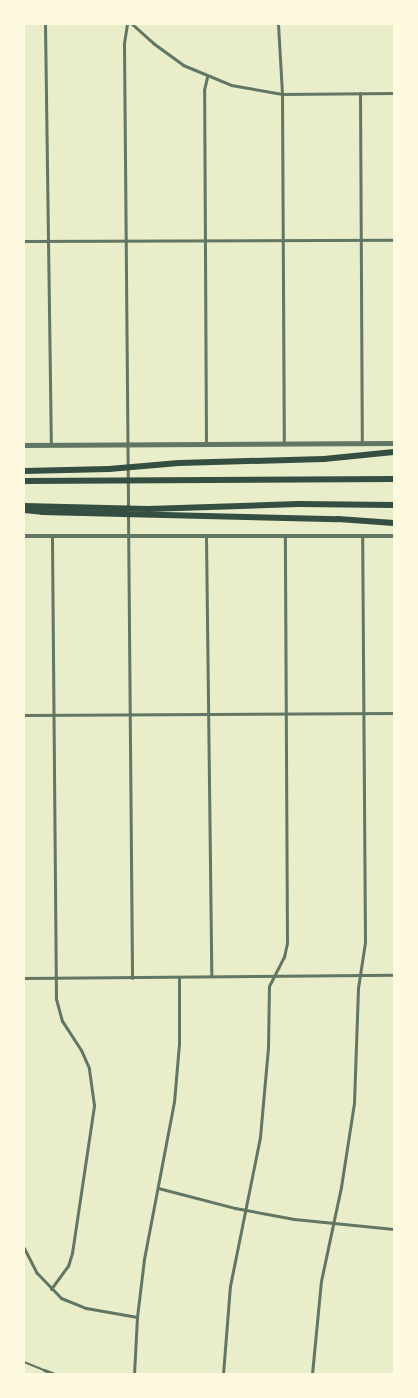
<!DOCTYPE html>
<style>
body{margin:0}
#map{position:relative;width:418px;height:1398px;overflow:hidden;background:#e9edc9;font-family:"Public Sans",sans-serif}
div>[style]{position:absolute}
.service>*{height:2px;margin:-1px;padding:0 1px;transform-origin:1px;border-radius:1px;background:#617663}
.minor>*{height:3px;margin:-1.5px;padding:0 1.5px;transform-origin:1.5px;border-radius:1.5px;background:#617663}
.tertiary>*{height:4.5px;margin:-2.25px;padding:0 2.25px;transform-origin:2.25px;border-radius:2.25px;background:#617663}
.motorway>*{height:6px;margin:-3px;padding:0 3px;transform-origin:3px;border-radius:3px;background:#344e41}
span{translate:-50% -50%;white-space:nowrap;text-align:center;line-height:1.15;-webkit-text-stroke:4px #fefae0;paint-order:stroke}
.frame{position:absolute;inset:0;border:25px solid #fefae0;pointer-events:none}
</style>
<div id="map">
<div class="service">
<div style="left:24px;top:1362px;width:22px;rotate:22deg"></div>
</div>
<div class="minor">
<div style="left:45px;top:24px;width:421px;rotate:89.2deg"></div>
<div style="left:127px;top:24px;width:20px;rotate:99deg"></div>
<div style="left:124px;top:44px;width:464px;rotate:89.5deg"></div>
<div style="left:132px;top:24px;width:28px;rotate:42deg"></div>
<div style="left:153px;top:43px;width:37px;rotate:36deg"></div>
<div style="left:183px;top:65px;width:52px;rotate:22.6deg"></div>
<div style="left:231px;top:85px;width:52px;rotate:10deg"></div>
<div style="left:282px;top:94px;width:112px;rotate:-0.5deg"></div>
<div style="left:278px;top:24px;width:70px;rotate:86.7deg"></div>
<div style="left:282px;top:94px;width:348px;rotate:89.7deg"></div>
<div style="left:360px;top:93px;width:350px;rotate:89.7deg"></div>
<div style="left:24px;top:241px;width:370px;rotate:-0.2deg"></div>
<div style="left:206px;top:443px;width:353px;rotate:-90.3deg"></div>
<div style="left:204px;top:90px;width:13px;rotate:-77deg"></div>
<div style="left:128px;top:514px;width:464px;rotate:89.5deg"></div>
<div style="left:206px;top:537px;width:439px;rotate:89.3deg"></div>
<div style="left:24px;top:715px;width:370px;rotate:-0.3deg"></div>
<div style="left:24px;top:978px;width:370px;rotate:-0.5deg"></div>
<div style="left:158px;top:1188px;width:80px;rotate:14.6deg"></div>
<div style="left:235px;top:1208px;width:60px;rotate:10.6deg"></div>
<div style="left:294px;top:1219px;width:100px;rotate:5.7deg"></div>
<div style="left:24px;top:1248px;width:28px;rotate:63deg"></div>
<div style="left:37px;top:1273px;width:35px;rotate:46deg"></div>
<div style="left:61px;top:1298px;width:27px;rotate:22deg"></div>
<div style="left:86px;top:1308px;width:52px;rotate:10deg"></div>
<div style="left:51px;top:1289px;width:29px;rotate:-54deg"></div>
<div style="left:68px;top:1266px;width:14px;rotate:-73deg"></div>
<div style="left:72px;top:1253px;width:150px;rotate:-81.5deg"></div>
<div style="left:94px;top:1105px;width:37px;rotate:-98deg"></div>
<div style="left:89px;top:1068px;width:20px;rotate:-114deg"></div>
<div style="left:81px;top:1050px;width:35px;rotate:-123deg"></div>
<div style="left:62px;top:1021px;width:23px;rotate:-105deg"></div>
<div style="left:56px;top:999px;width:463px;rotate:-90.5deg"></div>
<div style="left:44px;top:1370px;width:12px;rotate:20deg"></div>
<div style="left:134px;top:1374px;width:57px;rotate:-87deg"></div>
<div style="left:137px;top:1317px;width:58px;rotate:-83.1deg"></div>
<div style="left:144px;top:1259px;width:160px;rotate:-79.2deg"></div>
<div style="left:174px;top:1102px;width:58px;rotate:-85.1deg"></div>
<div style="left:179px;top:1044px;width:66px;rotate:-90deg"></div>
<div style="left:223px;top:1374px;width:88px;rotate:-85.5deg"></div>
<div style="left:230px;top:1286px;width:152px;rotate:-78.6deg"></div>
<div style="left:260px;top:1137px;width:89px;rotate:-84.9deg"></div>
<div style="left:268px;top:1048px;width:62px;rotate:-89.1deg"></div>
<div style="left:269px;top:986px;width:33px;rotate:-63deg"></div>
<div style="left:284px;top:957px;width:14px;rotate:-78deg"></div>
<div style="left:287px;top:943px;width:406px;rotate:-90.3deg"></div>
<div style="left:312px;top:1374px;width:93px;rotate:-84.5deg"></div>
<div style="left:321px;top:1281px;width:96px;rotate:-78deg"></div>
<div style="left:341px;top:1187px;width:85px;rotate:-81.2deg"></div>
<div style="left:354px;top:1103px;width:115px;rotate:-88deg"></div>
<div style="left:358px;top:988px;width:47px;rotate:-81.3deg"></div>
<div style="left:365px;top:942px;width:406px;rotate:-90.4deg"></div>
</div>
<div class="tertiary">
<div style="left:24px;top:445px;width:370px;rotate:-0.3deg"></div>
<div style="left:24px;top:536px;width:370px"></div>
</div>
<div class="motorway">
<div style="left:24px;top:471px;width:85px;rotate:-1.3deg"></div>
<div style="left:109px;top:469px;width:70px;rotate:-4.9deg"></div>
<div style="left:179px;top:463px;width:145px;rotate:-1.6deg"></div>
<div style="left:324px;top:459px;width:70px;rotate:-5.7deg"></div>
<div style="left:24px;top:481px;width:370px;rotate:-0.3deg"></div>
<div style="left:24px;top:506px;width:124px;rotate:1.4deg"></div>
<div style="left:148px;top:509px;width:150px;rotate:-1.9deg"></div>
<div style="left:298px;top:504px;width:96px;rotate:0.6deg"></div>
<div style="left:24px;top:510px;width:18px;rotate:6deg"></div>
<div style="left:42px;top:512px;width:296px;rotate:1.4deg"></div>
<div style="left:338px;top:519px;width:56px;rotate:4.1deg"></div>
</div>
<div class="frame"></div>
</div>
